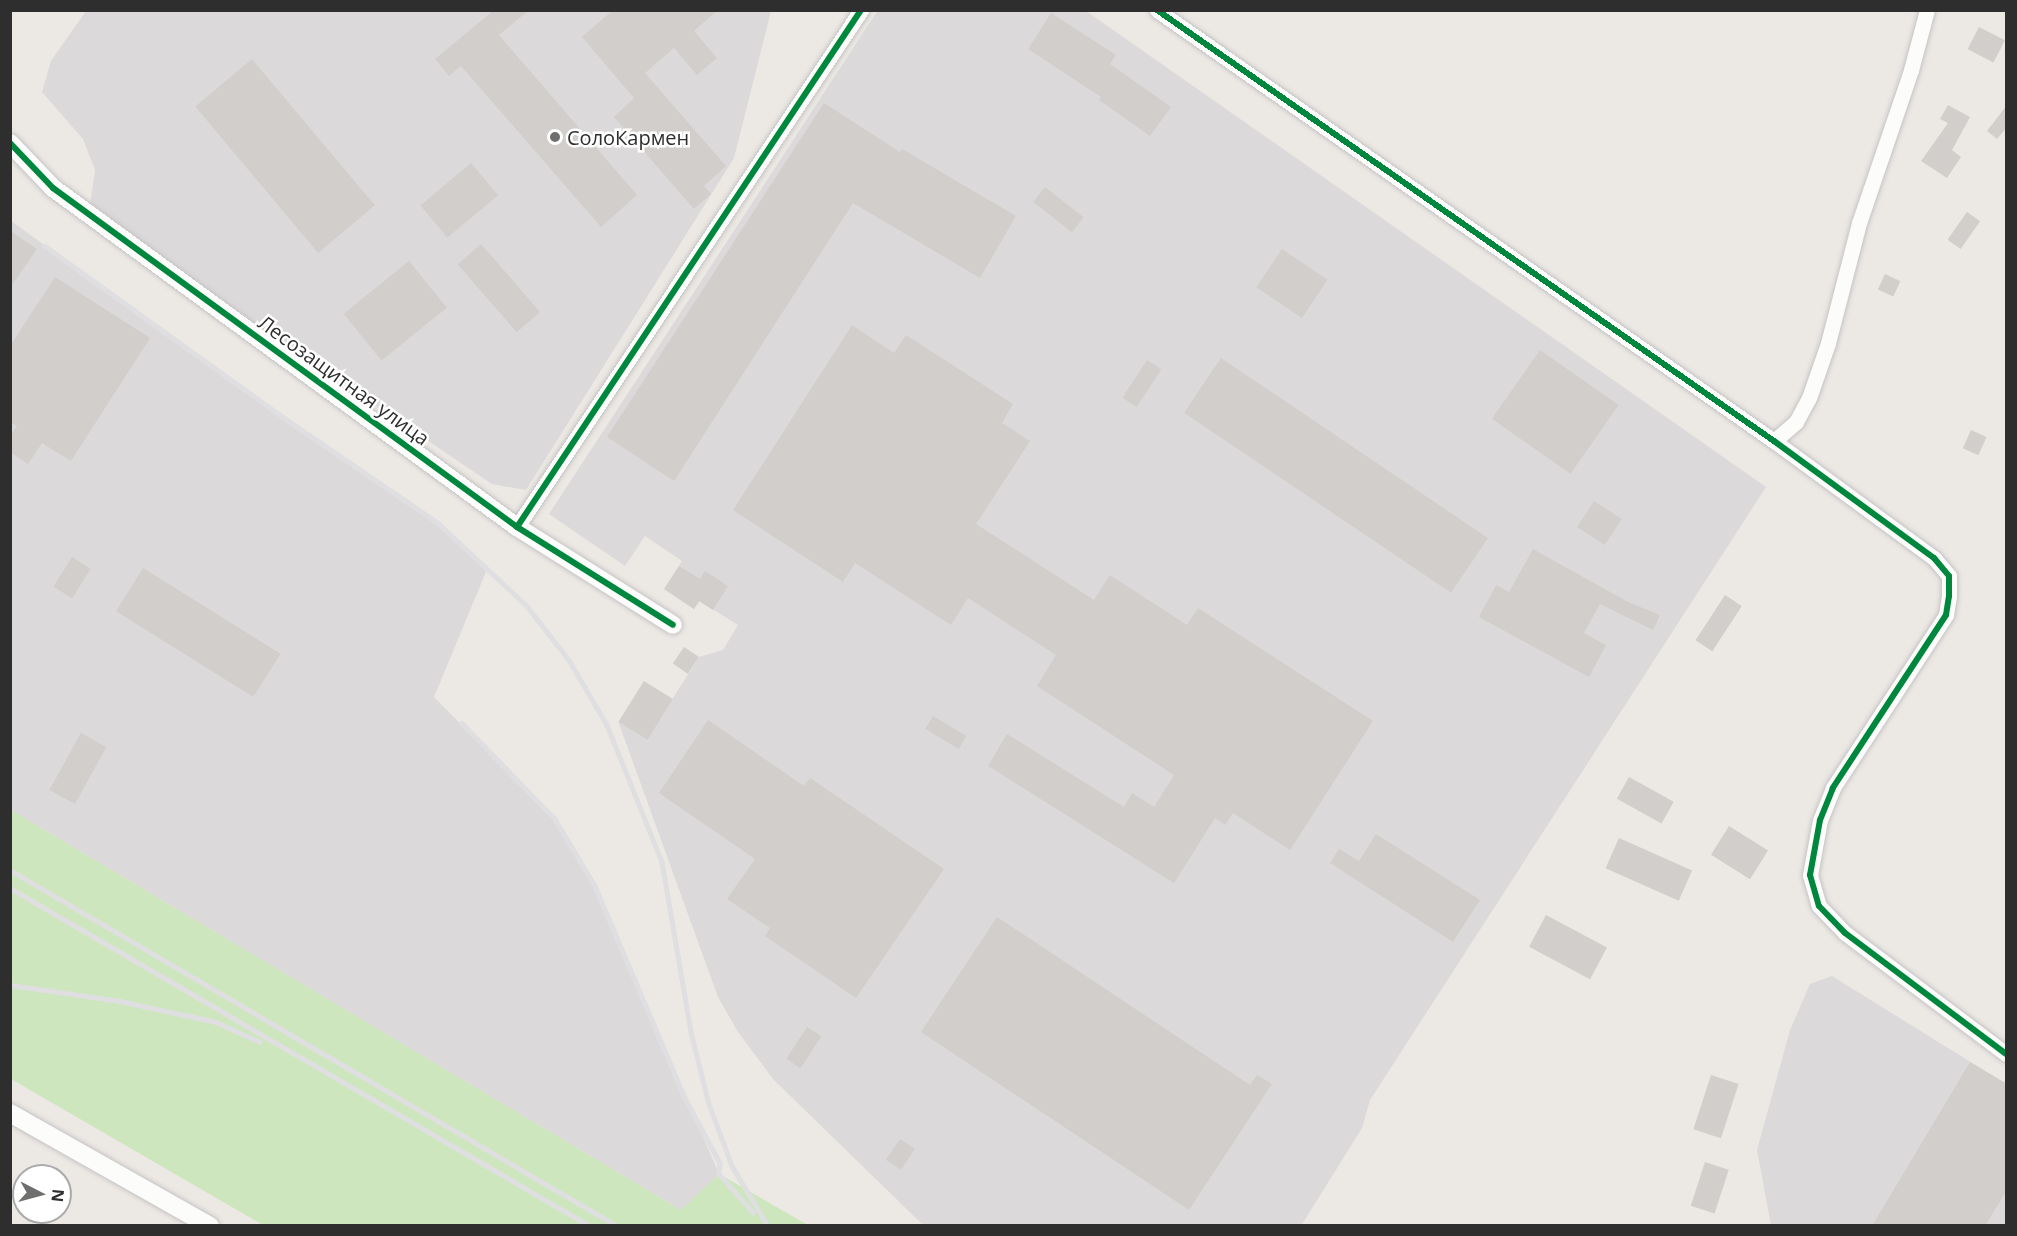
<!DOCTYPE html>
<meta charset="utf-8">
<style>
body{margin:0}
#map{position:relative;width:2017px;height:1236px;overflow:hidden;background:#ece8e4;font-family:"Open Sans",sans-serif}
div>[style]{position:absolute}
.industrial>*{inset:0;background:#dcd9db}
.green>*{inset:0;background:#cee6be}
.building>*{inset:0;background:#d1cecb;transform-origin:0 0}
.roads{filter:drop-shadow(0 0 2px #c5c4c5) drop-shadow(0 0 2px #c5c4c5)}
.minor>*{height:15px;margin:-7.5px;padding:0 7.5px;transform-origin:7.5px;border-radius:7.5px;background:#fcfcfb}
.tertiary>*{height:18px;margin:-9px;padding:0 9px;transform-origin:9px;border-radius:9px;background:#fcfcfb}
.rail>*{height:4.5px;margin:-2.25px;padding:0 2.25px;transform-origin:2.25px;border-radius:2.25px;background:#dfdfe1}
.cycleway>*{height:6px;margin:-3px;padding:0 3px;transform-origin:3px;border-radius:3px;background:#00873e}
.dots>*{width:16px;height:16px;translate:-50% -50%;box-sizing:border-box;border:3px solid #fff;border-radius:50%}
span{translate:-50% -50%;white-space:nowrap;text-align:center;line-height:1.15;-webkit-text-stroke:5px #fff;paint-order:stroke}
.poi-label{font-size:20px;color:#2e2e2e}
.left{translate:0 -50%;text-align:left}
.street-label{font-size:20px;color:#2e2e2e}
.frame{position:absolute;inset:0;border:12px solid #2e2e2e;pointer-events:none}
.north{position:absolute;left:12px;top:1164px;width:60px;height:60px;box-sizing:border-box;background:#fff;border:2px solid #ababab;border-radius:50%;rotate:96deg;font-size:16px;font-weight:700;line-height:24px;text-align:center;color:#2e2e2e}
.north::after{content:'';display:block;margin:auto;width:21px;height:27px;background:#706f6e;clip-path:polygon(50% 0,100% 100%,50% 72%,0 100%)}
</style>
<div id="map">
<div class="industrial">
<div style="clip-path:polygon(878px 10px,1086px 11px,1766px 487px,1370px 1100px,1362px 1128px,1301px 1226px,923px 1225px,774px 1080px,738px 1032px,718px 997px,618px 721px,647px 739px,699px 657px,723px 650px,738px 625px,700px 601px,694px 609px,664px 589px,682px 561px,645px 536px,625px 566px,549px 514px)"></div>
<div style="clip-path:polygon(86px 11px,771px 11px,734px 158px,526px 490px,492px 484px,106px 224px,90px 204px,95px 170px,83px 139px,42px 92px,51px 61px)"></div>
<div style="clip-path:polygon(11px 221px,277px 413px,438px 523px,488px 567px,434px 697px,555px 819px,595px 886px,719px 1174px,681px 1210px,11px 810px)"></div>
<div style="clip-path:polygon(1832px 976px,2006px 1084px,2006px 1225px,1771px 1225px,1757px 1150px,1790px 1030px,1810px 984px)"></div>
</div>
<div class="green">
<div style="clip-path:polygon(11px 810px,681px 1210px,719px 1174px,808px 1225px,263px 1225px,11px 1079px)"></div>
</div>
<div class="building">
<div style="clip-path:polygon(494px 10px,529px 10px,499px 35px,637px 195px,601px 227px,461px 66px,449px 76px,435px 59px)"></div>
<div style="clip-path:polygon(613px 10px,718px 10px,694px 31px,717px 58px,697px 75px,674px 48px,645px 73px,726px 166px,704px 186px,711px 194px,694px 209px,614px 117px,634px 98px,582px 37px)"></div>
<div style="clip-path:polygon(1051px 13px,1116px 55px,1110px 64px,1171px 107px,1150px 136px,1099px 100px,1101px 97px,1028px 49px)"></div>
<div style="left:1979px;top:27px;width:29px;height:25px;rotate:27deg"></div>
<div style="left:252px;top:59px;width:191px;height:74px;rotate:50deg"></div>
<div style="clip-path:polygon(824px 103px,900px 152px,902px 149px,1016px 216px,980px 278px,853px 203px,674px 481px,607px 437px)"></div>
<div style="clip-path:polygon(1948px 105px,1970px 117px,1952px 150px,1961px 157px,1947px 178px,1921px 161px,1948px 123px,1940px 119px)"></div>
<div style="clip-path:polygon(2007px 105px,2007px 127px,1997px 139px,1987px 131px)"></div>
<div style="left:471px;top:163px;width:42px;height:66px;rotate:50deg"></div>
<div style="left:1045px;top:187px;width:49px;height:19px;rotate:38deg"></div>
<div style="left:1967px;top:212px;width:16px;height:34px;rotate:35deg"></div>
<div style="clip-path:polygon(10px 231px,37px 249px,10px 288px)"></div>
<div style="left:481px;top:244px;width:90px;height:31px;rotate:49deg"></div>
<div style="left:1282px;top:249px;width:55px;height:46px;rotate:34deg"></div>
<div style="left:409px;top:261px;width:60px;height:84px;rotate:51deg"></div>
<div style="left:1885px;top:274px;width:17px;height:17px;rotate:25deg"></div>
<div style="clip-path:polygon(55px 277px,150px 338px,71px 461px,42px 443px,28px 464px,10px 452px,10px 436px,17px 426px,10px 422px,10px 346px)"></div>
<div style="clip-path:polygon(852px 325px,894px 353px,906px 335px,1013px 404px,1002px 423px,1030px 441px,976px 524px,1094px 600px,1110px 575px,1187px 625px,1198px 608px,1373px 721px,1290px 850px,1233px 813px,1225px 825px,1215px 818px,1174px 883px,988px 766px,1007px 734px,1124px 807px,1132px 793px,1154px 807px,1174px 775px,1037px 686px,1056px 655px,968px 598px,951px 625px,855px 563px,843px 582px,733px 510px)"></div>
<div style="left:1540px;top:350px;width:96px;height:84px;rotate:35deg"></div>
<div style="left:1221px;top:358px;width:322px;height:66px;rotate:34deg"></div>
<div style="left:1147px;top:360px;width:17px;height:45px;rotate:33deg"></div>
<div style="left:1971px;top:430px;width:17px;height:20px;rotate:24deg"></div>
<div style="left:1594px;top:501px;width:33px;height:31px;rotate:33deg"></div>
<div style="clip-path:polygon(1533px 549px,1628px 602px,1660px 615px,1653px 630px,1600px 604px,1584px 633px,1606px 645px,1589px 677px,1479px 617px,1496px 585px,1509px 592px)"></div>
<div style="left:72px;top:557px;width:22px;height:35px;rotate:32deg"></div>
<div style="clip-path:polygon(679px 566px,700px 579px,705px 571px,728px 586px,713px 610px,699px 601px,694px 609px,664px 589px)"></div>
<div style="left:143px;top:568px;width:162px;height:51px;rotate:32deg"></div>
<div style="left:1725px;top:595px;width:20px;height:54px;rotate:33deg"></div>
<div style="left:684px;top:647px;width:18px;height:20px;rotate:34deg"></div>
<div style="left:644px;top:681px;width:34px;height:48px;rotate:32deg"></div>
<div style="left:933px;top:716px;width:39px;height:15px;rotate:31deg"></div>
<div style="clip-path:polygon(708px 720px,804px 786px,810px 778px,944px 869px,856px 998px,765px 936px,770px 928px,727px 899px,755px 859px,659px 793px)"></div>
<div style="left:81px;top:733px;width:29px;height:65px;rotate:29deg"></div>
<div style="left:1629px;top:777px;width:51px;height:25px;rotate:29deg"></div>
<div style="left:1729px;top:826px;width:46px;height:34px;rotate:32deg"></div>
<div style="clip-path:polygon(1376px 834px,1480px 900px,1453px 942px,1330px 863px,1339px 849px,1359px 861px)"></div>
<div style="left:1619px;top:838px;width:80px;height:33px;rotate:24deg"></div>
<div style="left:1546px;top:915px;width:69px;height:36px;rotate:28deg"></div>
<div style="clip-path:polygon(997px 917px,1250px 1085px,1257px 1075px,1272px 1084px,1189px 1210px,921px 1032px)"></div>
<div style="left:807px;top:1027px;width:17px;height:38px;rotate:33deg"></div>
<div style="clip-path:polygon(1970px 1062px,2007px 1084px,2007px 1190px,1985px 1226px,1872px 1226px)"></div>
<div style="left:1711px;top:1075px;width:29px;height:57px;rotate:18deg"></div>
<div style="left:900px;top:1139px;width:18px;height:25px;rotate:34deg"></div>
<div style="left:1705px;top:1162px;width:25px;height:46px;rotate:18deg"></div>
</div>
<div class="roads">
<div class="minor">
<div style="left:1157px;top:10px;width:753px;rotate:34.94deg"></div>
<div style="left:1774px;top:441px;width:198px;rotate:36.2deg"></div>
<div style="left:1934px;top:558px;width:23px;rotate:50deg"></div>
<div style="left:1949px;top:576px;width:20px;rotate:90deg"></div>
<div style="left:1949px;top:596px;width:19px;rotate:99deg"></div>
<div style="left:1946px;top:615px;width:207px;rotate:123.2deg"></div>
<div style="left:1833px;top:788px;width:35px;rotate:112deg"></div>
<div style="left:1820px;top:820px;width:56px;rotate:100.3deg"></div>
<div style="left:1810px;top:875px;width:32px;rotate:74deg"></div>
<div style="left:1819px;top:906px;width:37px;rotate:46deg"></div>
<div style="left:1845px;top:933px;width:201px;rotate:36.9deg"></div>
<div style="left:1774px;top:441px;width:29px;rotate:-41deg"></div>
<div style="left:1796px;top:422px;width:27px;rotate:-62deg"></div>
<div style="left:1809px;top:398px;width:58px;rotate:-70.9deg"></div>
<div style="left:1828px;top:343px;width:124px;rotate:-75.5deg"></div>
<div style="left:1859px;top:223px;width:162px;rotate:-71.2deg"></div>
<div style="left:1911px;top:70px;width:62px;rotate:-75.1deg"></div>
<div style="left:517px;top:527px;width:621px;rotate:-56.36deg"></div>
</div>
<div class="tertiary">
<div style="left:10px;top:143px;width:62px;rotate:46.3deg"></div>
<div style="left:53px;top:188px;width:575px;rotate:36.15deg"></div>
<div style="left:517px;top:527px;width:184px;rotate:32.1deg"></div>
<div style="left:10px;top:1113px;width:230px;rotate:29.5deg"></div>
</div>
</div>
<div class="rail">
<div style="left:45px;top:246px;width:286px;rotate:35.7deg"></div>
<div style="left:277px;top:413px;width:195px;rotate:34.3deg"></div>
<div style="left:438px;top:523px;width:122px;rotate:43deg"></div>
<div style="left:527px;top:606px;width:68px;rotate:52.1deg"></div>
<div style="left:569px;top:660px;width:75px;rotate:59.7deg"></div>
<div style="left:607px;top:725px;width:148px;rotate:68.1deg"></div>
<div style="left:662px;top:862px;width:172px;rotate:80.3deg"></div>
<div style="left:691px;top:1032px;width:74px;rotate:76deg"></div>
<div style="left:709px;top:1104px;width:66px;rotate:69.6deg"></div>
<div style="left:732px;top:1166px;width:70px;rotate:59deg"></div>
<div style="left:462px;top:723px;width:134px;rotate:45.9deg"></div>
<div style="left:555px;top:819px;width:78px;rotate:59.2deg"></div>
<div style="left:595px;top:886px;width:230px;rotate:67deg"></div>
<div style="left:685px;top:1098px;width:74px;rotate:61.7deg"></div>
<div style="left:720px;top:1163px;width:11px;rotate:95deg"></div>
<div style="left:719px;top:1174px;width:51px;rotate:48.2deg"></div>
<div style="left:10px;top:870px;width:704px;rotate:30.39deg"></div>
<div style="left:10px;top:888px;width:671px;rotate:30.23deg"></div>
<div style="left:10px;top:985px;width:111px;rotate:8.3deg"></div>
<div style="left:120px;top:1001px;width:98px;rotate:12.3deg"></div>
<div style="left:216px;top:1022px;width:48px;rotate:24.4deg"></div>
</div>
<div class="cycleway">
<div style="left:1157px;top:10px;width:753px;rotate:34.94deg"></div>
<div style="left:1774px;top:441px;width:198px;rotate:36.2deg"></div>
<div style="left:1934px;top:558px;width:23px;rotate:50deg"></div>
<div style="left:1949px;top:576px;width:20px;rotate:90deg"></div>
<div style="left:1949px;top:596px;width:19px;rotate:99deg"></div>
<div style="left:1946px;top:615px;width:207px;rotate:123.2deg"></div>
<div style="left:1833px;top:788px;width:35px;rotate:112deg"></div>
<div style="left:1820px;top:820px;width:56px;rotate:100.3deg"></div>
<div style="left:1810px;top:875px;width:32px;rotate:74deg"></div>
<div style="left:1819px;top:906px;width:37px;rotate:46deg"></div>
<div style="left:1845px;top:933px;width:201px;rotate:36.9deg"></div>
<div style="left:10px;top:143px;width:62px;rotate:46.3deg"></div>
<div style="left:53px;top:188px;width:575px;rotate:36.15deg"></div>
<div style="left:517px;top:527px;width:184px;rotate:32.1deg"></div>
<div style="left:517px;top:527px;width:621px;rotate:-56.36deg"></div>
</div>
<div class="dots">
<div style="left:555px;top:137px;background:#706f6e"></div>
</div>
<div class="poi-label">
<span class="left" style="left:567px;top:137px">СолоКармен</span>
</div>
<div class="street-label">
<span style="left:344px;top:380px;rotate:36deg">Лесозащитная улица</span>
</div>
<div class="frame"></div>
<div class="north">N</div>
</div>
